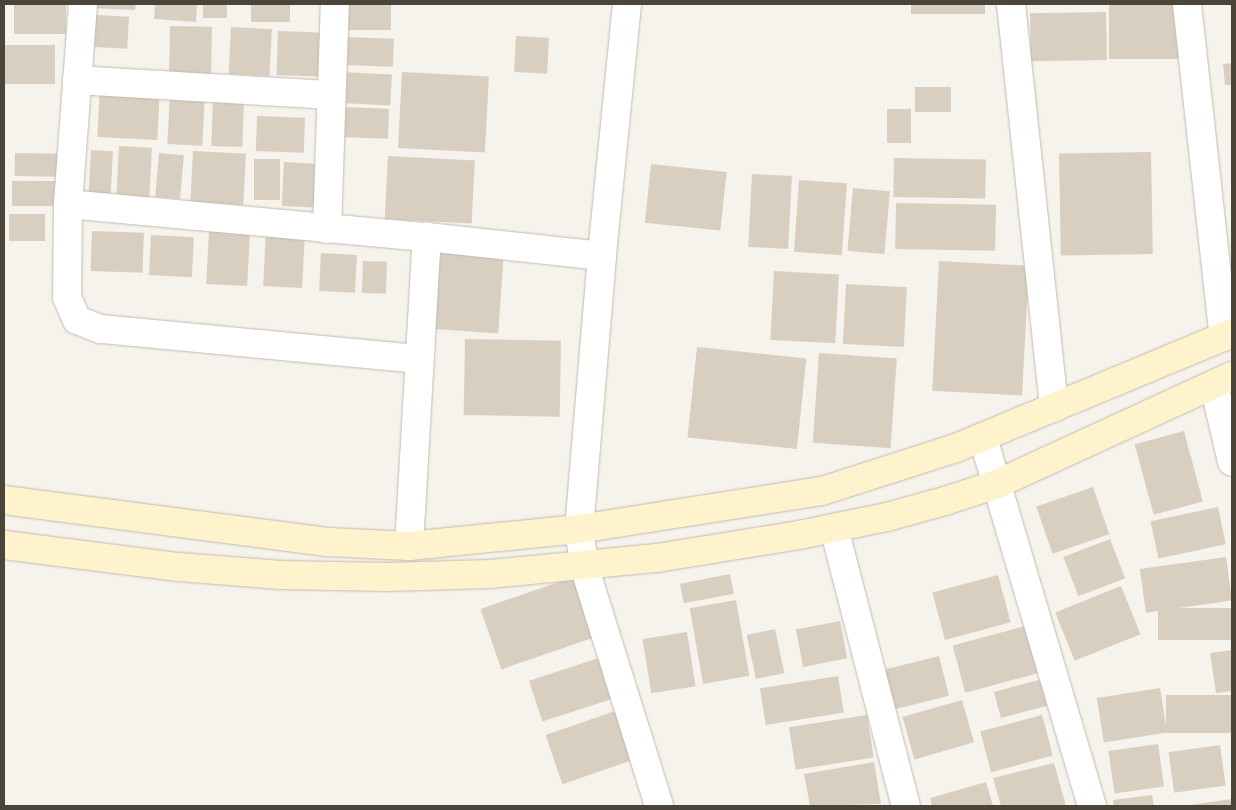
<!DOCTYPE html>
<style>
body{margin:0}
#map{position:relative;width:1236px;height:810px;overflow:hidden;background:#f6f3ec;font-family:"Fira Sans",sans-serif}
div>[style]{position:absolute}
.building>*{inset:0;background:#d8cfc1;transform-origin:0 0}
.roads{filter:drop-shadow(0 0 1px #c2bbae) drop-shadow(0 0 1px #c2bbae)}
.street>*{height:28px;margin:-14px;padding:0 14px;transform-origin:14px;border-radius:14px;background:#fff}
.secondary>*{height:28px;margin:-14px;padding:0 14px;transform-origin:14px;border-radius:14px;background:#fff3cd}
span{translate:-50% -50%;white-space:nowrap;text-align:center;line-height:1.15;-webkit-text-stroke:5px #fff;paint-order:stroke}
.frame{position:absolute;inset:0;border:5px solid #4b4439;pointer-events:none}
</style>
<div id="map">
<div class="building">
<div style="left:14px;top:4px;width:52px;height:30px"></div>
<div style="clip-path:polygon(91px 4px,136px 4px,135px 10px,91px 8px)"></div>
<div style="clip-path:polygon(155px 4px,197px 4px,196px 22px,154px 19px)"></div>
<div style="left:203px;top:4px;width:24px;height:14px"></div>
<div style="left:251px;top:4px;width:39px;height:18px"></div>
<div style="left:342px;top:4px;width:49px;height:26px"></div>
<div style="left:911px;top:4px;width:74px;height:10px"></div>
<div style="left:1109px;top:4px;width:70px;height:55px"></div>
<div style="left:1106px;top:12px;width:48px;height:76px;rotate:89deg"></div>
<div style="left:96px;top:15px;width:33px;height:32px;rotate:3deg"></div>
<div style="left:170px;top:26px;width:42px;height:50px;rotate:1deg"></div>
<div style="left:231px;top:27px;width:41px;height:47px;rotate:3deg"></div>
<div style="left:278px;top:31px;width:49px;height:44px;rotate:2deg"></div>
<div style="left:516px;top:36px;width:33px;height:36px;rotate:3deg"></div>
<div style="left:345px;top:37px;width:49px;height:28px;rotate:2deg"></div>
<div style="left:4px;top:45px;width:51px;height:39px"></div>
<div style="clip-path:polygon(1232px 63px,1232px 85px,1225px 85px,1223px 64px)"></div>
<div style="left:342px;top:72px;width:50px;height:31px;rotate:3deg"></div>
<div style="left:402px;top:72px;width:87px;height:76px;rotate:3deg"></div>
<div style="left:100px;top:86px;width:60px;height:51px;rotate:3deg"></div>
<div style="left:915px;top:87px;width:36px;height:25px"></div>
<div style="left:170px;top:93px;width:35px;height:51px;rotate:3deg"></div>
<div style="left:213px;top:98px;width:31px;height:48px;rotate:2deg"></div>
<div style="left:340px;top:107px;width:49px;height:30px;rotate:2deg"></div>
<div style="left:887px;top:109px;width:24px;height:34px"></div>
<div style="left:257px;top:116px;width:48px;height:35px;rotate:2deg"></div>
<div style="left:119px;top:146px;width:33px;height:51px;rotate:3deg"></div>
<div style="left:91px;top:150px;width:22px;height:45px;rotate:3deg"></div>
<div style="left:193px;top:151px;width:53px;height:51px;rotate:3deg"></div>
<div style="left:1151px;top:152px;width:102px;height:92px;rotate:89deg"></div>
<div style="left:15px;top:153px;width:47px;height:23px;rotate:1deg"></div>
<div style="left:159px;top:153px;width:25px;height:44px;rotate:5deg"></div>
<div style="left:388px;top:156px;width:87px;height:63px;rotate:3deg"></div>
<div style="left:894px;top:158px;width:92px;height:39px;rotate:1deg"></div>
<div style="left:254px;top:159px;width:26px;height:41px"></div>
<div style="left:284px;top:162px;width:36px;height:44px;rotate:3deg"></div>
<div style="left:651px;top:164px;width:76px;height:59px;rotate:6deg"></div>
<div style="left:752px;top:174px;width:40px;height:73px;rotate:3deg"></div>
<div style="left:799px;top:180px;width:48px;height:72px;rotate:4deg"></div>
<div style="left:12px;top:181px;width:52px;height:25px"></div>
<div style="left:853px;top:188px;width:37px;height:63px;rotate:5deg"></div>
<div style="left:896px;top:203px;width:100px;height:46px;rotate:1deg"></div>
<div style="left:9px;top:214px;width:36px;height:27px"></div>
<div style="left:92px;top:231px;width:52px;height:40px;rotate:2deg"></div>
<div style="left:209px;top:231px;width:41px;height:53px;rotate:3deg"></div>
<div style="left:266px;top:231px;width:39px;height:55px;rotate:3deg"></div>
<div style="left:151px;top:235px;width:43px;height:40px;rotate:3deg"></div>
<div style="left:437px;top:248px;width:67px;height:81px;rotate:4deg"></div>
<div style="left:321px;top:253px;width:36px;height:38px;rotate:3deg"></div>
<div style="left:363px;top:261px;width:24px;height:32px;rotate:2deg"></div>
<div style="left:939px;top:261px;width:90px;height:130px;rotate:3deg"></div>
<div style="left:774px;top:271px;width:65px;height:69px;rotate:3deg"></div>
<div style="left:846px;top:284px;width:61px;height:60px;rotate:3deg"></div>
<div style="left:465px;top:339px;width:96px;height:76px;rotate:1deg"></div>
<div style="left:697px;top:347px;width:110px;height:91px;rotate:6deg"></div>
<div style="left:819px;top:353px;width:78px;height:90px;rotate:4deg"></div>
<div style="left:1184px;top:431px;width:73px;height:51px;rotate:75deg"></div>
<div style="left:1093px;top:487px;width:50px;height:60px;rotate:71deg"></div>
<div style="left:1218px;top:507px;width:38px;height:69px;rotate:78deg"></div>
<div style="left:1110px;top:539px;width:42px;height:50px;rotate:69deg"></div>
<div style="left:1226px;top:557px;width:44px;height:87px;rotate:82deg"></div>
<div style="left:730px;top:574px;width:20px;height:51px;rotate:79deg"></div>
<div style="left:998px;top:575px;width:49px;height:68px;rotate:75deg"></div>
<div style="left:576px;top:576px;width:64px;height:101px;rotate:71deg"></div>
<div style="left:1121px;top:586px;width:52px;height:71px;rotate:68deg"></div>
<div style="left:736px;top:600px;width:77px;height:47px;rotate:80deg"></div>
<div style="left:1232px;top:608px;width:32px;height:74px;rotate:90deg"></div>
<div style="left:840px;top:621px;width:38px;height:45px;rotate:79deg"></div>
<div style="left:1025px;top:626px;width:49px;height:75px;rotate:75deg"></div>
<div style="left:775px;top:629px;width:45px;height:29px;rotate:78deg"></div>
<div style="left:687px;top:632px;width:55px;height:45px;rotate:81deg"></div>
<div style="clip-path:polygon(1232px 650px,1232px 691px,1216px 693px,1210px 653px)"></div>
<div style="left:608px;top:655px;width:43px;height:83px;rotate:72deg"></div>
<div style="left:939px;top:656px;width:41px;height:58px;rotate:76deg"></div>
<div style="left:838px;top:676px;width:37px;height:79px;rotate:81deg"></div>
<div style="left:1050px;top:677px;width:27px;height:58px;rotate:75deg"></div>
<div style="left:1160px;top:688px;width:45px;height:64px;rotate:81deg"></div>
<div style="left:1232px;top:695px;width:38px;height:66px;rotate:90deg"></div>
<div style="left:962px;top:700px;width:44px;height:62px;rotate:74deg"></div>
<div style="left:624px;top:708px;width:52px;height:83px;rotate:71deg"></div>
<div style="left:867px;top:715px;width:43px;height:79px;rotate:81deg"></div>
<div style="left:1042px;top:715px;width:42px;height:64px;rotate:75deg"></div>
<div style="left:1158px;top:744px;width:43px;height:50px;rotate:82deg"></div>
<div style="left:1220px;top:745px;width:41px;height:52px;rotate:82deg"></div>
<div style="clip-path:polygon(874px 762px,881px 804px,810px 806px,804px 774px)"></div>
<div style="clip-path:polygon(1054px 763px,1066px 806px,1001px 806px,993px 778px)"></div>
<div style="clip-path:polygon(986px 782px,993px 806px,932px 806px,930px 798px)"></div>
<div style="clip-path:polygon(1152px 795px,1154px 806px,1114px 806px,1113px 800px)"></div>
<div style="clip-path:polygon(1232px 799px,1232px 806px,1190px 806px,1190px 805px)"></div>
</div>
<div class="roads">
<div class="street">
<div style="left:83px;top:4px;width:201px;rotate:94.3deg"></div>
<div style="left:68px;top:204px;width:93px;rotate:90.6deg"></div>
<div style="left:67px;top:297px;width:25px;rotate:67deg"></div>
<div style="left:77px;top:320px;width:26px;rotate:21deg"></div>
<div style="left:101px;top:329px;width:319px;rotate:5.4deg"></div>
<div style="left:627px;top:4px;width:253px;rotate:95.7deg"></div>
<div style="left:602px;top:256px;width:274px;rotate:94.8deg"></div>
<div style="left:579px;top:529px;width:37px;rotate:82deg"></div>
<div style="left:584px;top:566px;width:251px;rotate:72.6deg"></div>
<div style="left:1011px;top:4px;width:406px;rotate:83.9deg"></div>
<div style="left:1187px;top:4px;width:335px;rotate:83.7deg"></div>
<div style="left:77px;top:80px;width:254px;rotate:3.4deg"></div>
<div style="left:68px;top:204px;width:361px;rotate:5.3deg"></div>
<div style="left:327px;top:229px;width:225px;rotate:-88deg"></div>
<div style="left:1214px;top:385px;width:79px;rotate:76.8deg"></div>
<div style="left:983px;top:438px;width:384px;rotate:73.5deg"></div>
<div style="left:834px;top:528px;width:287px;rotate:75.5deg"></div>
<div style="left:409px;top:546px;width:310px;rotate:-86.7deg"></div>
<div style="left:427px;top:237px;width:176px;rotate:6.2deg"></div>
</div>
<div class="secondary">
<div style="left:4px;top:500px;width:328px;rotate:7.4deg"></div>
<div style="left:329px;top:542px;width:80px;rotate:2.9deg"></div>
<div style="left:409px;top:546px;width:171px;rotate:-5.7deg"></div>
<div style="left:579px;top:529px;width:246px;rotate:-8.9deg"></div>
<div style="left:822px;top:491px;width:141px;rotate:-17.8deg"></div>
<div style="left:956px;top:448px;width:299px;rotate:-22.6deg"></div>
<div style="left:4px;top:545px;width:176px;rotate:7.2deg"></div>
<div style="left:179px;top:567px;width:102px;rotate:4.5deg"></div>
<div style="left:281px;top:575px;width:106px;rotate:1.1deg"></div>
<div style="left:387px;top:577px;width:103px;rotate:-1.7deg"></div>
<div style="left:490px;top:574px;width:168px;rotate:-5.5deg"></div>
<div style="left:657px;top:558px;width:144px;rotate:-9.2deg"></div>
<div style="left:799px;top:535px;width:90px;rotate:-11.6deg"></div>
<div style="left:887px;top:517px;width:60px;rotate:-15.4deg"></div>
<div style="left:945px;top:501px;width:55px;rotate:-18.1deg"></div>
<div style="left:997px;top:484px;width:259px;rotate:-24.7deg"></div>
</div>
</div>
<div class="frame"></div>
</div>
